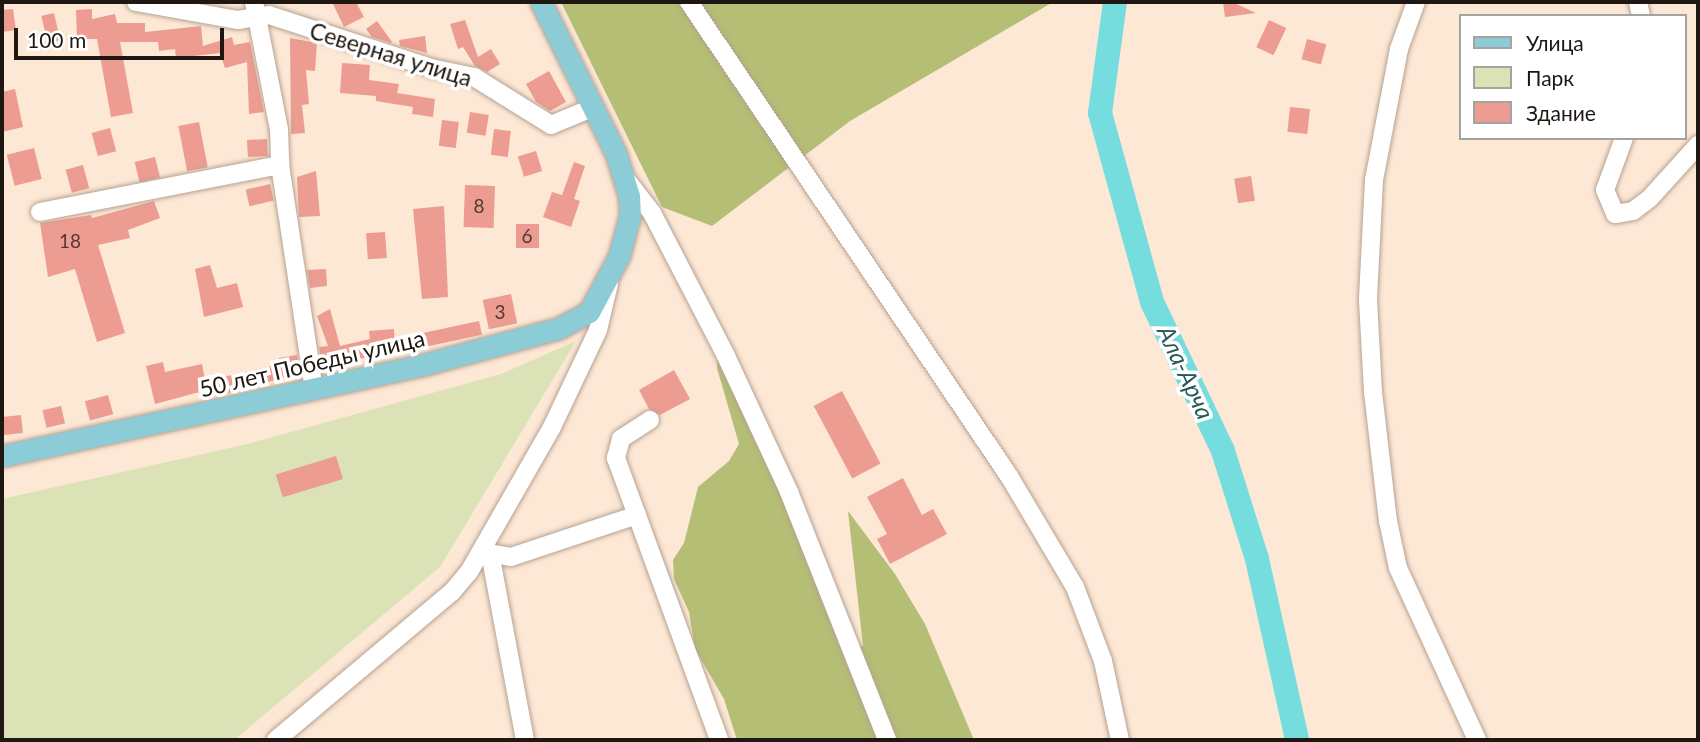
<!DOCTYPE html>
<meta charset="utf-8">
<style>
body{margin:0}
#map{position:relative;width:1700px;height:742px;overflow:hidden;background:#fde7d5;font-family:Lato,sans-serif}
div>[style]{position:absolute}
.green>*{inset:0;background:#dbe2b6}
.forest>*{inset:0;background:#b4be74}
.river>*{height:24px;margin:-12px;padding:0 12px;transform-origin:12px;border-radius:12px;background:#75ddde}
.building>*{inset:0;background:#ec9c90;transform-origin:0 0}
.roads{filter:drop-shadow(0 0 2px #b6a292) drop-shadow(0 0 2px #b6a292)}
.minor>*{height:18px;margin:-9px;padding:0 9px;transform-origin:9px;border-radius:9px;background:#fff}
.major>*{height:21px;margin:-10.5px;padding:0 10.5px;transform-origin:10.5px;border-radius:10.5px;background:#8cccd7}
span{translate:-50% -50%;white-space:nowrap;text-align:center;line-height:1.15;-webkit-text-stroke:7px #fff;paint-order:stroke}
.number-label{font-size:19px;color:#523932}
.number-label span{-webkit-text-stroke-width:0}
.street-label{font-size:23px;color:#1f1812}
.water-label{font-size:24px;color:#295858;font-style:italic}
.frame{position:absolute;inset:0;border:4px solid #1f1812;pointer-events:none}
.legend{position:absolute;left:1459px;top:14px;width:228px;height:126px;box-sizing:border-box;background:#fff;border:2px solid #a5a3a0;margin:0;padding:9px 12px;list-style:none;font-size:21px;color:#1f1812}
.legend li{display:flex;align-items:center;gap:14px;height:35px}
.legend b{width:35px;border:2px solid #a5a3a0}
.scale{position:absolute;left:14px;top:28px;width:210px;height:32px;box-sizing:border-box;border:4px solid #1f1812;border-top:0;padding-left:9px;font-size:21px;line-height:24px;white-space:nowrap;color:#1f1812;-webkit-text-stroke:5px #fff;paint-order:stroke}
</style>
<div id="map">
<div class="green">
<div style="clip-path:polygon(576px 341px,440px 567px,234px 740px,2px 740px,2px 499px,248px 444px,501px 374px)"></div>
</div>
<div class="forest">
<div style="clip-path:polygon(561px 2px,1053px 2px,850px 121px,712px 226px,662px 207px)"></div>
<div style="clip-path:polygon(718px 349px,729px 365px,844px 643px,863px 646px,848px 511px,895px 574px,925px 624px,974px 740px,738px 740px,736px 737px,724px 699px,695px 649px,689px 612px,674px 579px,673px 560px,684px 543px,698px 487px,729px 461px,739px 444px,717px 368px)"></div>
</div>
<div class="river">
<div style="left:1115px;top:2px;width:112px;rotate:97.7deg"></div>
<div style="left:1100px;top:113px;width:196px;rotate:74.6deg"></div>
<div style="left:1152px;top:302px;width:165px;rotate:64.5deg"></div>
<div style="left:1223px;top:451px;width:113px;rotate:72.5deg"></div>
<div style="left:1257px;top:559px;width:185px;rotate:77.5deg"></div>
</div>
<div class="building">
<div style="clip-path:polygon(332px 2px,356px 2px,364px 17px,344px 27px)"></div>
<div style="clip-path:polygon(1223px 2px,1232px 2px,1256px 13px,1225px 17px)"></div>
<div style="clip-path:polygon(13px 9px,16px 30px,2px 32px,2px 10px)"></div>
<div style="clip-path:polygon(92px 9px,92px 19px,115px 14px,117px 23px,145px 23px,145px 32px,201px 26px,203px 46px,232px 37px,234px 45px,250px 42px,264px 112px,249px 114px,247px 62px,225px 68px,220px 53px,176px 58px,175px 49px,159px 51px,158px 42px,120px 42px,133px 113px,111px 117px,97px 39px,77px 39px,76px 10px)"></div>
<div style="left:54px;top:13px;width:28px;height:13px;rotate:77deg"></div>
<div style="clip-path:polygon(465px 20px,478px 57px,491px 49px,500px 64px,487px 72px,475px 66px,463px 47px,458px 49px,450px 24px)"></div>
<div style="left:1269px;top:20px;width:19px;height:30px;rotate:25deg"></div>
<div style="clip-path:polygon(377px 21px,392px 42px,391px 43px,372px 37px,366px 29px)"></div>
<div style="clip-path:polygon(425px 36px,427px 53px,400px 46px,399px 40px)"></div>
<div style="clip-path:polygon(290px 38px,317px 43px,315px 71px,306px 70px,309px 104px,302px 105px,305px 133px,291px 134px)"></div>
<div style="left:1307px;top:39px;width:20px;height:21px;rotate:15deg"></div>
<div style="clip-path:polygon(342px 63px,370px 65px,369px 80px,399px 84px,397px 93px,435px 99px,433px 117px,412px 114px,413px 107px,376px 101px,376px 96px,340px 93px)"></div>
<div style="clip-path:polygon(549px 71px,566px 102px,550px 111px,536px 102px,526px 84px)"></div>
<div style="clip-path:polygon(15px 89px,23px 127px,2px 132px,2px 92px)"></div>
<div style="left:1290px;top:107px;width:20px;height:25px;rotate:6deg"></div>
<div style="left:470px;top:112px;width:19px;height:21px;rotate:9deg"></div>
<div style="left:442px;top:120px;width:17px;height:26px;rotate:7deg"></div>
<div style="left:199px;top:122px;width:46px;height:21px;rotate:79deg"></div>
<div style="left:110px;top:128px;width:24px;height:19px;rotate:75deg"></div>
<div style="left:494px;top:129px;width:17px;height:26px;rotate:7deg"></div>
<div style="left:267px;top:139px;width:17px;height:20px;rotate:87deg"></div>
<div style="left:34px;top:148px;width:32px;height:28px;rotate:76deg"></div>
<div style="left:536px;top:151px;width:21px;height:19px;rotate:73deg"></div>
<div style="left:155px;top:157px;width:21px;height:21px;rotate:76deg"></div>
<div style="clip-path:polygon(574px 162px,585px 166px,574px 199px,580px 201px,571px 227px,543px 217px,552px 192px,562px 195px)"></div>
<div style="left:83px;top:165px;width:24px;height:18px;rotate:75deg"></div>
<div style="clip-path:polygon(316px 171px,320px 216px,299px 217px,297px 177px)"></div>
<div style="left:1251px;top:176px;width:25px;height:17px;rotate:81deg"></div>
<div style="left:270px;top:184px;width:17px;height:25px;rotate:77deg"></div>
<div style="left:465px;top:185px;width:30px;height:42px;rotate:2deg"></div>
<div style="clip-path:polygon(154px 201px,160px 218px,128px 230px,130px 238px,98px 245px,125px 333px,97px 342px,75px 269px,48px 277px,40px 223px,91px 215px,92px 218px)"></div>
<div style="clip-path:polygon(444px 206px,448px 297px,422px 299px,413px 209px)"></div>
<div style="left:516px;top:224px;width:23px;height:24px"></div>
<div style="left:385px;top:232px;width:26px;height:19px;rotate:86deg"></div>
<div style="clip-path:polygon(210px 265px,217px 288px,237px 283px,243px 307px,204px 317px,195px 269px)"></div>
<div style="clip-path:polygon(326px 269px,327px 286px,310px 288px,307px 270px)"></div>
<div style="left:511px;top:294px;width:30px;height:29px;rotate:78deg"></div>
<div style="clip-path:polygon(330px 309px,340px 346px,370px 339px,369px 331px,394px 329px,395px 348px,366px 351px,367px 357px,322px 369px,319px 347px,328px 346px,317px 316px)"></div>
<div style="left:479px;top:321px;width:14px;height:61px;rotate:78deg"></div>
<div style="clip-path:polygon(297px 355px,300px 373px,218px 396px,214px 379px,280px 364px,279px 358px)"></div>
<div style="clip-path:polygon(163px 362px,165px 372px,202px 364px,207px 390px,155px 404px,146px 366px)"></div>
<div style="clip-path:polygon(674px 370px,690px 399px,660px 415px,649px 409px,639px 390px)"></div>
<div style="left:842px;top:391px;width:82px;height:32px;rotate:62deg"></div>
<div style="left:108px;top:395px;width:20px;height:24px;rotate:75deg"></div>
<div style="left:61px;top:406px;width:18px;height:19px;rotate:77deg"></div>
<div style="left:21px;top:415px;width:18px;height:19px;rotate:84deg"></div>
<div style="left:336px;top:456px;width:24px;height:63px;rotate:73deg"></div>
<div style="clip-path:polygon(903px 478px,922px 515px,933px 509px,947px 534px,890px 564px,877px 539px,887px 534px,867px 497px)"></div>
</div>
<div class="roads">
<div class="minor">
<div style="left:136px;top:2px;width:104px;rotate:10deg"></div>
<div style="left:238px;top:20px;width:31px;rotate:-9deg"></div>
<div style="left:269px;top:15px;width:170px;rotate:18.1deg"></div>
<div style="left:431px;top:68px;width:44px;rotate:11.8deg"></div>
<div style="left:474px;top:77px;width:91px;rotate:31.9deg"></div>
<div style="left:551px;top:125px;width:44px;rotate:-22.5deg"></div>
<div style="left:254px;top:2px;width:129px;rotate:78.9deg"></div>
<div style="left:279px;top:129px;width:36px;rotate:88deg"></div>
<div style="left:280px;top:165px;width:228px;rotate:81.4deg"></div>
<div style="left:689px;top:2px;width:572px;rotate:55.98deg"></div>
<div style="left:1009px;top:476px;width:129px;rotate:59.3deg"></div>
<div style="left:1075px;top:587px;width:79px;rotate:69.3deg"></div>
<div style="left:1103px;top:661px;width:81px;rotate:77.9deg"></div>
<div style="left:1416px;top:2px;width:50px;rotate:109.9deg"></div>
<div style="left:1399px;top:49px;width:133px;rotate:100.8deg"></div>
<div style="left:1374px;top:180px;width:120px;rotate:92.9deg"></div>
<div style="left:1368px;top:300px;width:92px;rotate:86.9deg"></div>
<div style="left:1373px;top:392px;width:130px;rotate:83.4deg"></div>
<div style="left:1388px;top:521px;width:48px;rotate:78deg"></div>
<div style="left:1398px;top:568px;width:189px;rotate:65.3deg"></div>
<div style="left:1638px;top:2px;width:14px;rotate:78deg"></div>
<div style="left:1624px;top:138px;width:55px;rotate:110.1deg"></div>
<div style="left:1605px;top:190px;width:26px;rotate:67deg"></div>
<div style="left:1615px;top:214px;width:18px;rotate:-9deg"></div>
<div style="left:1633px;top:211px;width:21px;rotate:-37deg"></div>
<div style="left:1650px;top:198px;width:72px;rotate:-47.8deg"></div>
<div style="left:625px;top:178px;width:44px;rotate:52.4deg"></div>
<div style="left:652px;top:213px;width:161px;rotate:62.6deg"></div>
<div style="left:726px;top:356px;width:150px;rotate:65.1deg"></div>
<div style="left:789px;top:492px;width:267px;rotate:68.4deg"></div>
<div style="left:40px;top:212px;width:245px;rotate:-11.1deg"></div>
<div style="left:650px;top:420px;width:35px;rotate:147deg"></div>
<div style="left:621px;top:439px;width:20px;rotate:105deg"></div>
<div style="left:616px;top:458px;width:300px;rotate:69.9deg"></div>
<div style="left:483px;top:552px;width:28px;rotate:10deg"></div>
<div style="left:511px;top:557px;width:133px;rotate:-18.4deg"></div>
<div style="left:490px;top:553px;width:190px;rotate:79.4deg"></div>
<div style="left:276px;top:740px;width:230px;rotate:-40.1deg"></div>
<div style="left:452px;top:592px;width:26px;rotate:-50deg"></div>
<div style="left:469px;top:572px;width:167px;rotate:-60.2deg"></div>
<div style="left:552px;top:427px;width:107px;rotate:-64.6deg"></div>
<div style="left:598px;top:330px;width:47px;rotate:-76.6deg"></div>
</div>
<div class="major">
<div style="left:2px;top:456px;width:434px;rotate:-12.2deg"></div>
<div style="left:426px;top:364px;width:138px;rotate:-15.1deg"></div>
<div style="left:559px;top:328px;width:34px;rotate:-28deg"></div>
<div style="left:589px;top:312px;width:64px;rotate:-61.8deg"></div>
<div style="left:619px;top:256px;width:42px;rotate:-75deg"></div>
<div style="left:630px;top:215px;width:19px;rotate:-93deg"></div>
<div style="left:629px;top:196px;width:44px;rotate:-107.2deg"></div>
<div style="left:616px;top:154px;width:169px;rotate:-116.3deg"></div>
</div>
</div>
<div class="number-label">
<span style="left:479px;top:206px">8</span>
<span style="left:527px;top:236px">6</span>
<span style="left:70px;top:241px">18</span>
<span style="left:500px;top:312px">3</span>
</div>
<div class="street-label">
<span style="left:391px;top:54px;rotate:17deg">Северная улица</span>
<span style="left:312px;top:363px;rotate:-13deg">50 лет Победы улица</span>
</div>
<div class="water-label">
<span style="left:1186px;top:372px;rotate:65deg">Ала-Арча</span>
</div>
<div class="frame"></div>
<ul class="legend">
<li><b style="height:9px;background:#8cccd7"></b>Улица</li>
<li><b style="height:19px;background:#dbe2b6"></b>Парк</li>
<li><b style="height:19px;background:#ec9c90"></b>Здание</li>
</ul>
<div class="scale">100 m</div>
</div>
